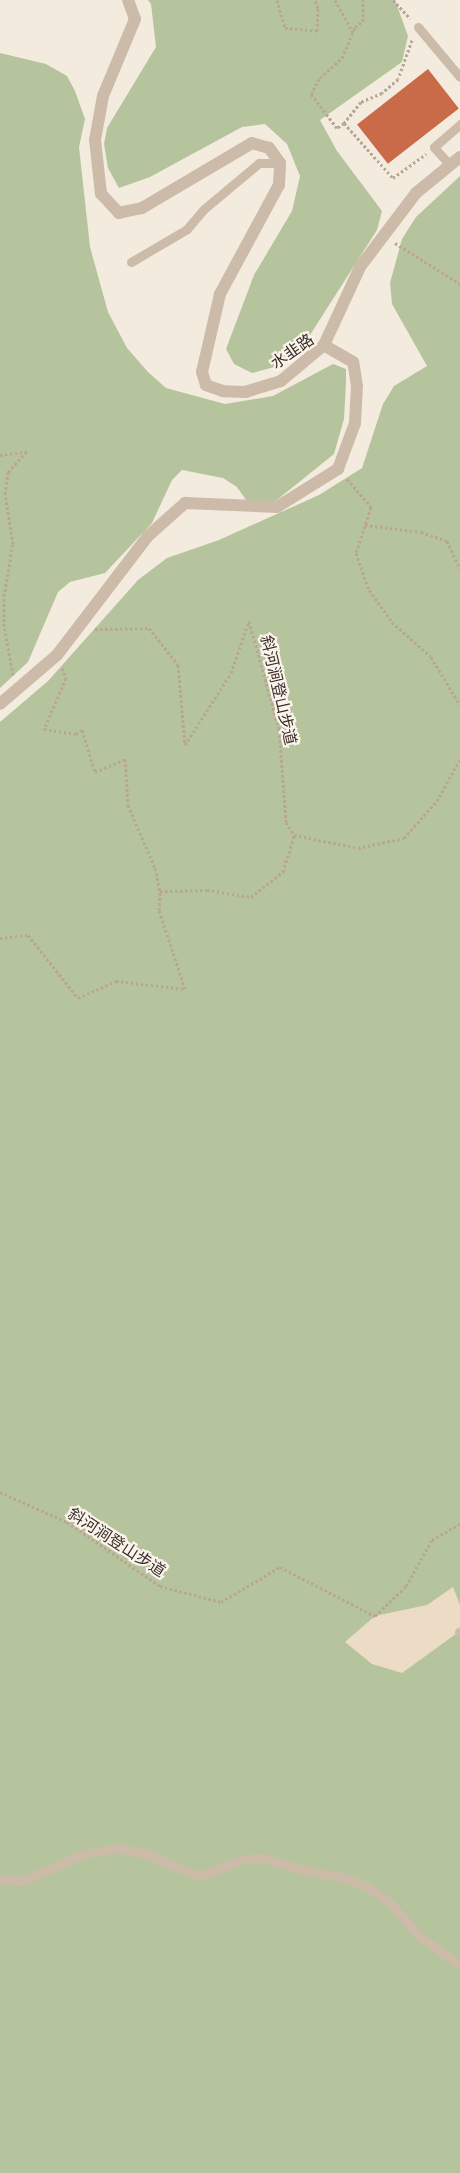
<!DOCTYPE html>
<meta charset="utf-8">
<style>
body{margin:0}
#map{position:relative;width:460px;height:2173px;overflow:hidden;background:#f4ebdf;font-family:Barlow,"Noto Sans SC",sans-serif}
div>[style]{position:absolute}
.green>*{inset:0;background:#b6c49e}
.plaza>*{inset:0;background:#ecdcc6}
.building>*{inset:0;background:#c96a48;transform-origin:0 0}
.path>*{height:3px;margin-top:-1.5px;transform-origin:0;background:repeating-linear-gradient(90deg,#b9a594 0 2.5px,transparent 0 5px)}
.service>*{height:9px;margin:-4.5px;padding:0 4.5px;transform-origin:4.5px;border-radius:4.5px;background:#cdbbaa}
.minor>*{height:12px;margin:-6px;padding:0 6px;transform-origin:6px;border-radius:6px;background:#cdbbaa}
.tertiary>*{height:12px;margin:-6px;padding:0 6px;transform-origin:6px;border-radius:6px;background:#cdbbaa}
span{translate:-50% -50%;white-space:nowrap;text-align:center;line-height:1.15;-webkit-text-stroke:4.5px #fbf4ec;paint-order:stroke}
.street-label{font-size:16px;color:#3a2f2a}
</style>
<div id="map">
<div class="green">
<div style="clip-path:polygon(148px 0,395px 0,408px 36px,402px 62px,320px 120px,337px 151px,382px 211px,377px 230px,310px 335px,282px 365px,252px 373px,234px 364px,226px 349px,254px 275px,292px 211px,300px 176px,287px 144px,265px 124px,242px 127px,150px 177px,119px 188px,108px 168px,104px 144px,107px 128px,156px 47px,151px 4px)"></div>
<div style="clip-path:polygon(0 53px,46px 64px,67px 76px,75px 91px,85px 119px,79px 147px,90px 247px,108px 312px,127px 348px,148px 372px,166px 388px,225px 404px,273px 396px,333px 364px,346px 369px,346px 383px,344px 419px,334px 454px,267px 508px,251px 507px,237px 487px,223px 478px,182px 470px,172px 480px,152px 523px,105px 573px,70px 582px,58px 592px,28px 662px,0 688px)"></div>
<div style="clip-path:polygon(460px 176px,460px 2173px,0 2173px,0 722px,48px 681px,138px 580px,167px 558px,219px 540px,319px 495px,362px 468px,383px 404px,394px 386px,427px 366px,392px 304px,390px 283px,402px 239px,416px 217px)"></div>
</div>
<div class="plaza">
<div style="clip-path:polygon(453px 1587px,460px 1605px,460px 1631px,402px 1673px,372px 1664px,345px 1642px,375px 1616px,427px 1605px)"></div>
</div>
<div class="building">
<div style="left:428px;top:69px;width:50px;height:90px;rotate:52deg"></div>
</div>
<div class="path">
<div style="left:277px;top:0;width:29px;rotate:74deg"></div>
<div style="left:285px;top:28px;width:32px;rotate:5deg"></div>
<div style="left:317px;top:31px;width:23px;rotate:-88deg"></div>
<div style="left:318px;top:8px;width:9px;rotate:-111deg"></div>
<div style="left:335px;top:0;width:37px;rotate:61deg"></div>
<div style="left:393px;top:0;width:25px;rotate:47deg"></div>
<div style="left:412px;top:40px;width:41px;rotate:109.7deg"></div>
<div style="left:398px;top:79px;width:21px;rotate:139deg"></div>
<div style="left:382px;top:93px;width:23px;rotate:157deg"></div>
<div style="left:361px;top:102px;width:27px;rotate:129deg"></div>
<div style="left:344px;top:123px;width:74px;rotate:48.3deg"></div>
<div style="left:393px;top:178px;width:41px;rotate:-36deg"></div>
<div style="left:344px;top:123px;width:9px;rotate:144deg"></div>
<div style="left:337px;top:128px;width:43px;rotate:-127.4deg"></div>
<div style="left:311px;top:94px;width:18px;rotate:-61deg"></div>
<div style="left:320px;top:78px;width:30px;rotate:-42deg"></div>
<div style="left:342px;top:58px;width:34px;rotate:-67deg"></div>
<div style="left:355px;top:27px;width:10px;rotate:-37deg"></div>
<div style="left:363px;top:21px;width:21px;rotate:-90deg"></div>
<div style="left:395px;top:243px;width:77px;rotate:32.2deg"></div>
<div style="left:0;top:455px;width:27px;rotate:-8deg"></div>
<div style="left:347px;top:479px;width:37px;rotate:49deg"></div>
<div style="left:371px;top:507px;width:48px;rotate:108.1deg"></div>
<div style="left:356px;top:553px;width:39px;rotate:71deg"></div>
<div style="left:369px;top:590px;width:39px;rotate:54deg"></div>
<div style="left:392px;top:622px;width:52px;rotate:41.9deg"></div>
<div style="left:431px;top:657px;width:56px;rotate:58.9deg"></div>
<div style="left:365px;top:525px;width:56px;rotate:7.1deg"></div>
<div style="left:421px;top:532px;width:28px;rotate:19deg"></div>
<div style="left:447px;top:541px;width:31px;rotate:65deg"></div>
<div style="left:95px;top:629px;width:54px;rotate:-1.1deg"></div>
<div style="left:149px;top:628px;width:47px;rotate:51.9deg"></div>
<div style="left:178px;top:665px;width:80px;rotate:85deg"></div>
<div style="left:185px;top:745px;width:85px;rotate:-57.4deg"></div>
<div style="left:231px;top:673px;width:55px;rotate:-70.9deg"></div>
<div style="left:249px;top:621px;width:113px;rotate:74.6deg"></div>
<div style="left:279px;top:730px;width:92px;rotate:85.6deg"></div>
<div style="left:286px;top:822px;width:15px;rotate:58deg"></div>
<div style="left:62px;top:668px;width:11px;rotate:68deg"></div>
<div style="left:66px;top:678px;width:56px;rotate:113.3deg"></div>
<div style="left:44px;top:729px;width:32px;rotate:9deg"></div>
<div style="left:76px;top:734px;width:7px;rotate:-34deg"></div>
<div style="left:82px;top:730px;width:44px;rotate:72.8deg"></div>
<div style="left:95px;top:772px;width:33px;rotate:-23deg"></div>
<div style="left:125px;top:759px;width:46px;rotate:86.3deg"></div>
<div style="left:128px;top:805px;width:69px;rotate:66.8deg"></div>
<div style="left:155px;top:868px;width:24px;rotate:78deg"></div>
<div style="left:13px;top:675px;width:50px;rotate:-100.4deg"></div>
<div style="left:4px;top:626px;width:30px;rotate:-90deg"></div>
<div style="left:4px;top:596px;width:53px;rotate:-80.2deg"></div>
<div style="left:13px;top:544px;width:51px;rotate:-99.1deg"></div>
<div style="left:5px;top:494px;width:22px;rotate:-82deg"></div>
<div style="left:8px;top:472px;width:28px;rotate:-48deg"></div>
<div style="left:0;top:938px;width:28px;rotate:-6deg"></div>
<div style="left:28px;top:935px;width:80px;rotate:51.6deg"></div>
<div style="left:78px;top:998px;width:42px;rotate:-24.1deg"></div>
<div style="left:116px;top:981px;width:69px;rotate:6.6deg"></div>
<div style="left:185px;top:989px;width:83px;rotate:-108.2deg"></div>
<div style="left:159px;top:910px;width:19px;rotate:-87deg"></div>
<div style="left:160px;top:891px;width:47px;rotate:-1.2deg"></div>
<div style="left:207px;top:890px;width:45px;rotate:9deg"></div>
<div style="left:251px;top:897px;width:41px;rotate:-38deg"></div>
<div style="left:283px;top:872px;width:39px;rotate:-73deg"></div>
<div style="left:294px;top:835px;width:65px;rotate:11.5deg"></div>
<div style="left:358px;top:848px;width:47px;rotate:-12.3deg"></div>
<div style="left:404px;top:838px;width:50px;rotate:-48.3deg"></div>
<div style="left:437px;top:801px;width:48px;rotate:-61.3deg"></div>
<div style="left:0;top:1492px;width:73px;rotate:24.1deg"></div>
<div style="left:67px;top:1522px;width:113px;rotate:34.5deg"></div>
<div style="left:160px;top:1586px;width:63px;rotate:14.7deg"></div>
<div style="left:221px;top:1602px;width:69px;rotate:-30.7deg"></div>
<div style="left:280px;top:1567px;width:107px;rotate:27.3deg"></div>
<div style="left:375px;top:1616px;width:43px;rotate:-44.1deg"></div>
<div style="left:406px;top:1586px;width:53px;rotate:-60.5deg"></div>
<div style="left:432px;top:1540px;width:32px;rotate:-30deg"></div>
</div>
<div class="service">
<div style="left:418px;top:27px;width:65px;rotate:50deg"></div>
<div style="left:450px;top:165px;width:24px;rotate:-132deg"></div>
<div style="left:434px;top:147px;width:35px;rotate:-41deg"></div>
<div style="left:131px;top:262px;width:65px;rotate:-30.5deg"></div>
<div style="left:187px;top:229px;width:26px;rotate:-50deg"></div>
<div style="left:204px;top:209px;width:72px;rotate:-39.9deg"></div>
<div style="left:259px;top:163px;width:21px"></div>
<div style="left:459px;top:1632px;width:1px"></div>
<div style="left:0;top:1879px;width:23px;rotate:5deg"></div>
<div style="left:23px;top:1881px;width:64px;rotate:-24.1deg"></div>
<div style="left:81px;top:1855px;width:36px;rotate:-11deg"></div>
<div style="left:116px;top:1848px;width:28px;rotate:10deg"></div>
<div style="left:144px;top:1853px;width:60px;rotate:22.7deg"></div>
<div style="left:199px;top:1876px;width:49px;rotate:-20.3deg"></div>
<div style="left:245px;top:1859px;width:17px;rotate:-3deg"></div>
<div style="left:262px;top:1858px;width:51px;rotate:15.9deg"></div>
<div style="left:311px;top:1872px;width:31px;rotate:9deg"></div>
<div style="left:342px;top:1877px;width:26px;rotate:21deg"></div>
<div style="left:366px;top:1886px;width:29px;rotate:35deg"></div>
<div style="left:390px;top:1903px;width:44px;rotate:48.7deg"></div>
<div style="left:419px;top:1936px;width:50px;rotate:35.3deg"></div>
</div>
<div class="minor">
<div style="left:324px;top:345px;width:86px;rotate:-65.2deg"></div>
<div style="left:360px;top:267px;width:93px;rotate:-52.9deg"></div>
<div style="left:416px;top:193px;width:57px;rotate:-39.3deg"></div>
</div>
<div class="tertiary">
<div style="left:0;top:704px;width:75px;rotate:-40.7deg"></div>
<div style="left:57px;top:655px;width:150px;rotate:-52.6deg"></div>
<div style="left:148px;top:536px;width:50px;rotate:-41.7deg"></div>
<div style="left:185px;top:503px;width:92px;rotate:2.5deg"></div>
<div style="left:277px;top:507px;width:72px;rotate:-31.9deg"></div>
<div style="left:338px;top:469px;width:49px;rotate:-69.7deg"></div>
<div style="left:355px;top:423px;width:37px;rotate:-87deg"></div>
<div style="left:357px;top:386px;width:24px;rotate:-99deg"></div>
<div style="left:353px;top:362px;width:34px;rotate:-150deg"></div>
<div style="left:324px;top:345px;width:56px;rotate:140.1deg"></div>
<div style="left:281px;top:381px;width:37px;rotate:163deg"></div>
<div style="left:246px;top:392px;width:23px;rotate:-178deg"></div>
<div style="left:223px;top:391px;width:18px;rotate:-161deg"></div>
<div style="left:206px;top:385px;width:14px;rotate:-107deg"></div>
<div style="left:202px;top:372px;width:80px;rotate:-77deg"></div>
<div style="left:220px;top:294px;width:124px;rotate:-61.6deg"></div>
<div style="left:279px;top:185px;width:22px;rotate:-87deg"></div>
<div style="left:280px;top:163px;width:19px;rotate:-126deg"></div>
<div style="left:269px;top:148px;width:18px;rotate:-164deg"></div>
<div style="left:252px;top:143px;width:128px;rotate:149.4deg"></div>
<div style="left:142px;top:208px;width:24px;rotate:168deg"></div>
<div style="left:119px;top:213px;width:26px;rotate:-133deg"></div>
<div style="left:101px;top:194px;width:54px;rotate:-96.3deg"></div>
<div style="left:95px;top:140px;width:45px;rotate:-79.7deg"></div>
<div style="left:103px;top:96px;width:83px;rotate:-67.4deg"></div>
<div style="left:135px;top:19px;width:20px;rotate:-110deg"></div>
</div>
<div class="street-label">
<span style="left:292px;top:351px;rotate:-35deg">水韭路</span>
<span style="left:279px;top:690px;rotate:77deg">斜河涧登山步道</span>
<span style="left:117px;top:1542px;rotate:33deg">斜河涧登山步道</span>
</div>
</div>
